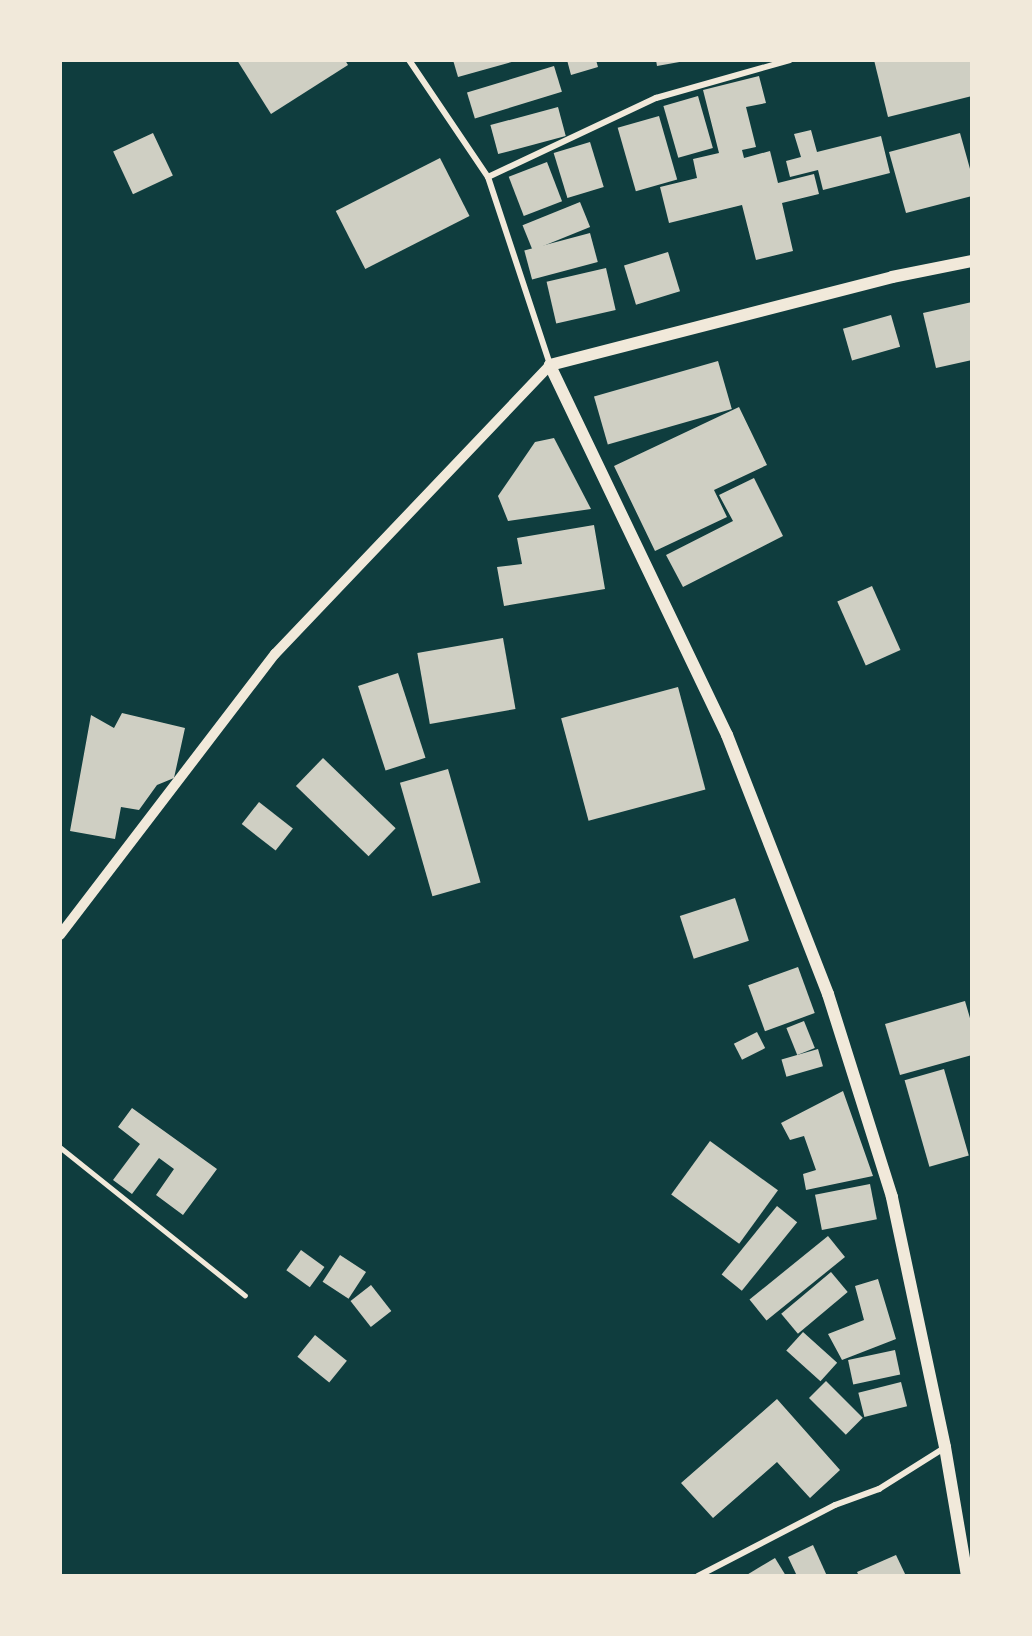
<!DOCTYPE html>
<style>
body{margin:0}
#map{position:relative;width:1032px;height:1636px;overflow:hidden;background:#0f3d3e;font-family:"Fira Sans Condensed",sans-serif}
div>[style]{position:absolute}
.building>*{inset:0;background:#cfcfc3;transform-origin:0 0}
.service>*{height:4.5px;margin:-2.25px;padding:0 2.25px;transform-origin:2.25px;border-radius:2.25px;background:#f1e9da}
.minor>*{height:6px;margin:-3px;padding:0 3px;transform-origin:3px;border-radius:3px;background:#f1e9da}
.tertiary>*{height:10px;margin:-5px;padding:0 5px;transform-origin:5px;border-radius:5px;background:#f1e9da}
.secondary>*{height:12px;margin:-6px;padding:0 6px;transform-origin:6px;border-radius:6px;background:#f1e9da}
span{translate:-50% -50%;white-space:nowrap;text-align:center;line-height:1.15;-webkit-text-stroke:6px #f1e9da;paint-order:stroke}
.frame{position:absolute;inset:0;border:62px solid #f1e9da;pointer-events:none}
</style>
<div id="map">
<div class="building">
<div style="clip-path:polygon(237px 60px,345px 60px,348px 65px,271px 114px)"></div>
<div style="clip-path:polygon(453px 60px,515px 60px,515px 61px,458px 77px)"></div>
<div style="clip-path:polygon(567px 60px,596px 60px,598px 67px,571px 75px)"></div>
<div style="clip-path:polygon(656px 60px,684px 60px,685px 61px,657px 66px)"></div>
<div style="clip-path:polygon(874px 60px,972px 60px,972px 96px,888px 117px)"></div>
<div style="left:554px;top:66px;width:27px;height:91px;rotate:73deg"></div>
<div style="clip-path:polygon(759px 76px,766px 103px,746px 107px,756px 147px,742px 150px,744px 158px,770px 151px,778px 183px,814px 174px,819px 194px,782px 203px,793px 251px,756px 260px,742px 205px,669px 223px,660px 187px,697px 178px,693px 159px,719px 153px,703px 90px)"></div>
<div style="left:698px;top:96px;width:54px;height:36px;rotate:74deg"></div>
<div style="left:558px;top:107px;width:30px;height:70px;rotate:75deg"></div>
<div style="left:659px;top:116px;width:66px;height:43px;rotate:74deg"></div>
<div style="clip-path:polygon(811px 130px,817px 152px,881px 136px,890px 173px,823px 190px,818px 170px,790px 177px,786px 161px,801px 157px,794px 134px)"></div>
<div style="left:153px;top:133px;width:47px;height:44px;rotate:65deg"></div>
<div style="clip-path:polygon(960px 133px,972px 176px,972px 196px,906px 213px,889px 152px)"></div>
<div style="left:590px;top:142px;width:47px;height:38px;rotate:73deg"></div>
<div style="left:440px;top:158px;width:65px;height:117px;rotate:63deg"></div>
<div style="left:547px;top:162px;width:42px;height:41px;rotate:69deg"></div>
<div style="left:580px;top:202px;width:27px;height:62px;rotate:68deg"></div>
<div style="left:590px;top:233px;width:30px;height:68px;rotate:75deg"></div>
<div style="left:668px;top:252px;width:41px;height:46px;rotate:73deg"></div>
<div style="left:606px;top:268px;width:43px;height:61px;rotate:77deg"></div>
<div style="clip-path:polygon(972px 302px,972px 360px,936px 368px,923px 313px)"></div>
<div style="left:891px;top:315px;width:33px;height:50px;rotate:74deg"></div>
<div style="left:718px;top:361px;width:50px;height:129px;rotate:74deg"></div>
<div style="clip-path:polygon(739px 407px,767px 465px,714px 490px,727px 517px,655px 551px,614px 466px)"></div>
<div style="clip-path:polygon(554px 438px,591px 509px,508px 521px,498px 496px,535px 442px)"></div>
<div style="clip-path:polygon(754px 478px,783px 536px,683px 587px,666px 555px,733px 521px,719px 495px)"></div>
<div style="clip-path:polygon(594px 525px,605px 589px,504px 606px,497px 567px,522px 564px,517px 538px)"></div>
<div style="left:872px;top:586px;width:70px;height:38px;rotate:66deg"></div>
<div style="left:503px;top:638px;width:72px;height:87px;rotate:80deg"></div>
<div style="left:398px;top:673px;width:89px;height:42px;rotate:72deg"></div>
<div style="left:678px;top:687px;width:106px;height:121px;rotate:75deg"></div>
<div style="clip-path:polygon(122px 713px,185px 728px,174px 778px,157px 785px,139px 810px,121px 807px,115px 839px,70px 831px,91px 715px,114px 728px)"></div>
<div style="left:323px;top:758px;width:101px;height:39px;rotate:44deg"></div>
<div style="left:448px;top:769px;width:118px;height:50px;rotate:74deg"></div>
<div style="left:259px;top:802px;width:43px;height:28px;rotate:38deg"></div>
<div style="left:735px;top:898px;width:45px;height:58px;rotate:72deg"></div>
<div style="left:798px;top:967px;width:49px;height:53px;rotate:70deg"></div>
<div style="clip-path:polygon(965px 1001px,972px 1025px,972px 1055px,900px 1075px,885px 1024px)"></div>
<div style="left:804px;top:1021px;width:29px;height:19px;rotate:68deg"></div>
<div style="left:757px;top:1032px;width:18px;height:26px;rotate:63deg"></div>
<div style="left:818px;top:1049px;width:18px;height:38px;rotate:74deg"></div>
<div style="left:944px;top:1069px;width:90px;height:41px;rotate:74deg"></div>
<div style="clip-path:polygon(843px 1091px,873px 1176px,806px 1190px,803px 1174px,816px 1170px,804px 1136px,790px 1140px,781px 1123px)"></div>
<div style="clip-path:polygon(132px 1108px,217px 1169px,183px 1215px,156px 1195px,174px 1169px,159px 1158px,132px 1194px,113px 1180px,140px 1144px,118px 1127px)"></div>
<div style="left:710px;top:1141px;width:84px;height:66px;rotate:36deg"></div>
<div style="left:870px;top:1184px;width:36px;height:56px;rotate:79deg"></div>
<div style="left:777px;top:1206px;width:26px;height:88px;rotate:39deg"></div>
<div style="left:828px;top:1236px;width:27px;height:101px;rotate:51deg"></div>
<div style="left:301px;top:1250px;width:29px;height:25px;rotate:36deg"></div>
<div style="left:340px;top:1255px;width:31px;height:32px;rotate:33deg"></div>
<div style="left:831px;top:1272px;width:26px;height:65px;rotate:50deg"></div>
<div style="clip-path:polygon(878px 1279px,896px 1339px,842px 1360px,828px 1334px,864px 1320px,855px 1286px)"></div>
<div style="left:371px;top:1285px;width:33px;height:26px;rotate:52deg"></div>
<div style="left:803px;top:1332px;width:46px;height:25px;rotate:42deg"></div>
<div style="left:315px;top:1335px;width:41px;height:28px;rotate:39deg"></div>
<div style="left:895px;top:1350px;width:25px;height:48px;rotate:78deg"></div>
<div style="left:826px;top:1381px;width:52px;height:24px;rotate:45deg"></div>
<div style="left:901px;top:1382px;width:25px;height:44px;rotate:76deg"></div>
<div style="clip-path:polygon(777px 1399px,840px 1470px,810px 1498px,777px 1462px,713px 1518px,681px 1483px)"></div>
<div style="clip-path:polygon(813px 1545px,827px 1576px,797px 1576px,788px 1557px)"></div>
<div style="clip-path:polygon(896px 1555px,906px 1576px,859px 1576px,857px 1572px)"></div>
<div style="clip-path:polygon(775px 1558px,786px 1576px,745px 1576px)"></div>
</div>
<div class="service">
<div style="left:60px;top:1147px;width:237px;rotate:38.7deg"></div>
</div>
<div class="minor">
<div style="left:409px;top:60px;width:141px;rotate:56deg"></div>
<div style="left:488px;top:177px;width:198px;rotate:71.7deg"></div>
<div style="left:488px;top:177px;width:186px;rotate:-25.2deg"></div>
<div style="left:656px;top:98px;width:139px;rotate:-15.8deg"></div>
<div style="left:698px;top:1576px;width:154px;rotate:-27.4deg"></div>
<div style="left:835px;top:1505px;width:47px;rotate:-20deg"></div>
<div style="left:879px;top:1489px;width:77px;rotate:-32.2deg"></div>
</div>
<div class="tertiary">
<div style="left:60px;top:935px;width:354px;rotate:-52.6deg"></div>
<div style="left:275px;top:654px;width:399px;rotate:-46.4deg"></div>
</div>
<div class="secondary">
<div style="left:967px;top:1576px;width:131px;rotate:-99.7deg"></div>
<div style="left:945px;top:1447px;width:256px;rotate:-102deg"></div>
<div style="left:892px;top:1197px;width:213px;rotate:-107.5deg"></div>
<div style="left:828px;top:994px;width:278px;rotate:-111.3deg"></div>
<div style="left:727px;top:735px;width:410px;rotate:-115.6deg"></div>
<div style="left:550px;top:365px;width:353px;rotate:-14.4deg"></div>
<div style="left:892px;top:277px;width:82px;rotate:-11.3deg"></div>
</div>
<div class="frame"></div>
</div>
